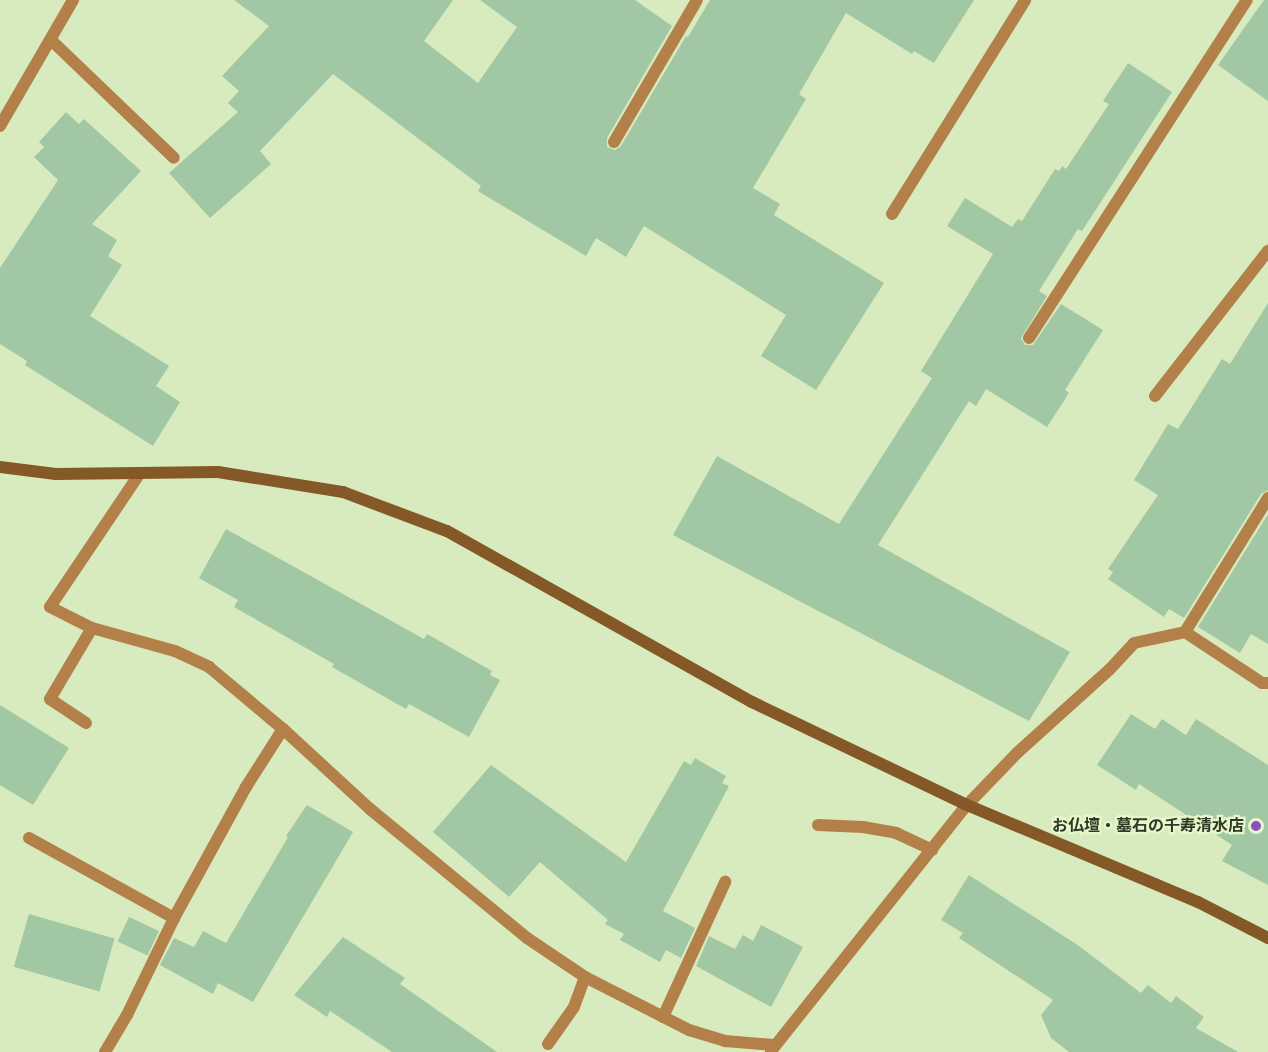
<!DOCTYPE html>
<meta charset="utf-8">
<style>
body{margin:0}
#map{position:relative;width:1268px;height:1052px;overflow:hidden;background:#d8ebbe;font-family:"Fira Sans Condensed","Noto Sans JP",sans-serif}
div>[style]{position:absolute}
.building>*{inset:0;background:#a2c7a4;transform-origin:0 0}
.lane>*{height:12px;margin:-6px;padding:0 6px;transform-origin:6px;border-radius:6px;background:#b48049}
.street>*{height:12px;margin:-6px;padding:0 6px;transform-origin:6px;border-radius:6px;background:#b48049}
.secondary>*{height:12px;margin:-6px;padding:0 6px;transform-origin:6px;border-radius:6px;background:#855827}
.dots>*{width:16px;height:16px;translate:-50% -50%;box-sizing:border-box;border:3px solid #e5f8cb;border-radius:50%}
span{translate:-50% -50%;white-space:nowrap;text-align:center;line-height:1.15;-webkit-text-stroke:4.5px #e5f8cb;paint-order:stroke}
.poi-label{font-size:16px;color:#313827;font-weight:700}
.right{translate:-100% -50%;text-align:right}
</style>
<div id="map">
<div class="building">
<div style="clip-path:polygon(234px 0,453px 0,424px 41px,478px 83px,517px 27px,480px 0,635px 0,672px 26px,607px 138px,607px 147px,615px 150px,621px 146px,686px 36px,688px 37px,710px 0,974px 0,934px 63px,914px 51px,912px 54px,846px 13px,799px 94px,806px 99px,753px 188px,780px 204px,774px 215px,884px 283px,816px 390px,761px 356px,786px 315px,644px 226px,626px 257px,596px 238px,586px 256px,478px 191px,481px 186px,333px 74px,260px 151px,271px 164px,210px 218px,169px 173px,238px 112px,228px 103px,239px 91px,222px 76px,269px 26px)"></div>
<div style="clip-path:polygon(1264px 0,1268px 0,1268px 101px,1218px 65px)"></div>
<div style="clip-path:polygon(1128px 63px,1172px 92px,1082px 231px,1078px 229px,1039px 291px,1047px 296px,1021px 338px,1025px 345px,1033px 345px,1061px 304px,1103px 330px,1065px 390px,1069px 393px,1047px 427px,986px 389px,976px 406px,969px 401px,878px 545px,1070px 652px,1029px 721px,673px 535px,717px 456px,839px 524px,932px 378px,921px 371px,993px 254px,947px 226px,965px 198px,1012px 227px,1018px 219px,1022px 221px,1055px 169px,1059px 171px,1062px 166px,1066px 169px,1109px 104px,1103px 101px)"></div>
<div style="clip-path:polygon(66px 112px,79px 124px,84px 119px,141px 171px,92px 224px,117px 240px,108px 256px,122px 265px,90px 316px,169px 366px,156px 386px,180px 402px,153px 446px,25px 365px,27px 361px,0 344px,0 268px,58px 180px,34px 157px,44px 147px,39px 142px)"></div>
<div style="clip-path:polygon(1268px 303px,1268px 490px,1261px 494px,1184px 618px,1169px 609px,1164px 617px,1108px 579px,1113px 572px,1108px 569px,1158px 495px,1134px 480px,1168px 424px,1178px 429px,1222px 359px,1230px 364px)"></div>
<div style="clip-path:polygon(1268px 514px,1268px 644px,1251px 634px,1240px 653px,1198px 627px)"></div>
<div style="clip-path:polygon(226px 529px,424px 639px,427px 634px,492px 671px,490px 675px,500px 680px,469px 737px,409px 704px,406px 709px,332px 667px,334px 664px,234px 607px,238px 600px,199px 578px)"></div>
<div style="clip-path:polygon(0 705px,69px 748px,33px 805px,0 785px)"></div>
<div style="clip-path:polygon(1131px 714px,1155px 729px,1162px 719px,1186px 735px,1196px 719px,1268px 765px,1268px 885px,1222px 861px,1232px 845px,1139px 784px,1136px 790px,1097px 765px)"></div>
<div style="clip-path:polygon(695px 758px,726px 776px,722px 783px,729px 786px,663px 911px,695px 928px,681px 958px,666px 950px,660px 962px,620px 940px,624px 934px,605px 924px,608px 920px,540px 862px,509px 897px,433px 832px,491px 765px,626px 862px,684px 761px,691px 765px)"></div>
<div style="clip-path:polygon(307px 805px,353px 832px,253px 1002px,218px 983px,213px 994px,160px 965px,174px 938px,194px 947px,203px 931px,226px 943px,288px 837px,286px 836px)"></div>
<div style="clip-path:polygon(969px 875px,1079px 946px,1141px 993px,1148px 985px,1171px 1003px,1176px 996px,1204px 1017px,1196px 1028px,1238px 1052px,1069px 1052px,1051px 1038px,1041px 1015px,1053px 1000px,959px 938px,963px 933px,941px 920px)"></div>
<div style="left:29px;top:914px;width:89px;height:55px;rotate:16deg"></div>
<div style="left:129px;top:917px;width:33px;height:27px;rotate:25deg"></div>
<div style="clip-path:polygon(761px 925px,803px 947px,771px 1007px,696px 966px,709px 936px,735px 949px,743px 935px,753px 941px)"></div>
<div style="clip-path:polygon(343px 937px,405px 978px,400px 984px,497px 1052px,392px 1052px,330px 1011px,327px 1017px,294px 995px)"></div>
</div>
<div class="lane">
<div style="left:51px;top:40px;width:170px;rotate:43.8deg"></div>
<div style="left:614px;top:142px;width:164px;rotate:-59.7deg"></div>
<div style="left:892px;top:214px;width:252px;rotate:-58.1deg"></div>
<div style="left:1029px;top:338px;width:402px;rotate:-57.2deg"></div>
<div style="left:1155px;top:396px;width:184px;rotate:-52.1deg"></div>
<div style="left:1185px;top:632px;width:158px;rotate:-58.2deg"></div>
<div style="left:86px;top:723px;width:43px;rotate:-146.3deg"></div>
<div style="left:50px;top:699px;width:82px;rotate:-59.4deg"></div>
<div style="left:818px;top:825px;width:45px;rotate:2.5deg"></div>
<div style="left:863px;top:827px;width:34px;rotate:10deg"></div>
<div style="left:896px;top:833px;width:40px;rotate:25deg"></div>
<div style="left:29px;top:838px;width:166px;rotate:28.9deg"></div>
<div style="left:174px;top:918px;width:149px;rotate:-61.2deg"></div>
<div style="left:246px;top:787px;width:69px;rotate:-57.5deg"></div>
<div style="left:663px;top:1017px;width:149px;rotate:-65.3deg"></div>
<div style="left:548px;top:1044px;width:45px;rotate:-54.9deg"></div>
<div style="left:574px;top:1007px;width:32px;rotate:-70deg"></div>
<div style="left:105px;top:1052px;width:43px;rotate:-59.3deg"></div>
<div style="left:127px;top:1015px;width:108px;rotate:-64.1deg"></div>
</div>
<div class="street">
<div style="left:0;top:126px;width:146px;rotate:-59.9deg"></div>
<div style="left:140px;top:473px;width:161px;rotate:123.9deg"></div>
<div style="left:50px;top:607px;width:47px;rotate:26.6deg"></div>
<div style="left:92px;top:628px;width:86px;rotate:15.5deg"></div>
<div style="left:175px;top:651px;width:38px;rotate:25deg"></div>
<div style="left:209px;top:667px;width:97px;rotate:40deg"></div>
<div style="left:283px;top:729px;width:118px;rotate:42.6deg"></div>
<div style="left:370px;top:809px;width:203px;rotate:39.4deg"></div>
<div style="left:527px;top:938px;width:70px;rotate:33.9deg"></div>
<div style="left:585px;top:977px;width:117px;rotate:27deg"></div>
<div style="left:689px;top:1030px;width:38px;rotate:17deg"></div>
<div style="left:725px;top:1041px;width:49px;rotate:4.7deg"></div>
<div style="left:771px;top:1051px;width:315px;rotate:-51.5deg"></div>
<div style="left:967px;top:805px;width:72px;rotate:-46.1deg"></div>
<div style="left:1017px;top:753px;width:125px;rotate:-42.1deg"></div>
<div style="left:1110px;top:669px;width:35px;rotate:-47deg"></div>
<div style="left:1134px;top:643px;width:52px;rotate:-12.2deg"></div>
<div style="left:1185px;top:632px;width:92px;rotate:33.5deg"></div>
<div style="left:1262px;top:683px;width:6px"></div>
</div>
<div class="secondary">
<div style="left:0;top:467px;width:56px;rotate:7.1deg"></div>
<div style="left:56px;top:474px;width:162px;rotate:-0.7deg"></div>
<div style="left:218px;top:472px;width:127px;rotate:9.1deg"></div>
<div style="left:343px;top:492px;width:111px;rotate:20.6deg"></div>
<div style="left:447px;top:531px;width:350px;rotate:29.3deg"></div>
<div style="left:752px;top:702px;width:238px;rotate:25.6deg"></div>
<div style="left:967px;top:805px;width:251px;rotate:22.8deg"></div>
<div style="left:1198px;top:902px;width:79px;rotate:27.2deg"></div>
</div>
<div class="dots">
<div style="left:1256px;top:826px;background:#8c4dc2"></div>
</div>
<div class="poi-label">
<span class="right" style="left:1244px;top:826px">お仏壇・墓石の千寿清水店</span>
</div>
</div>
